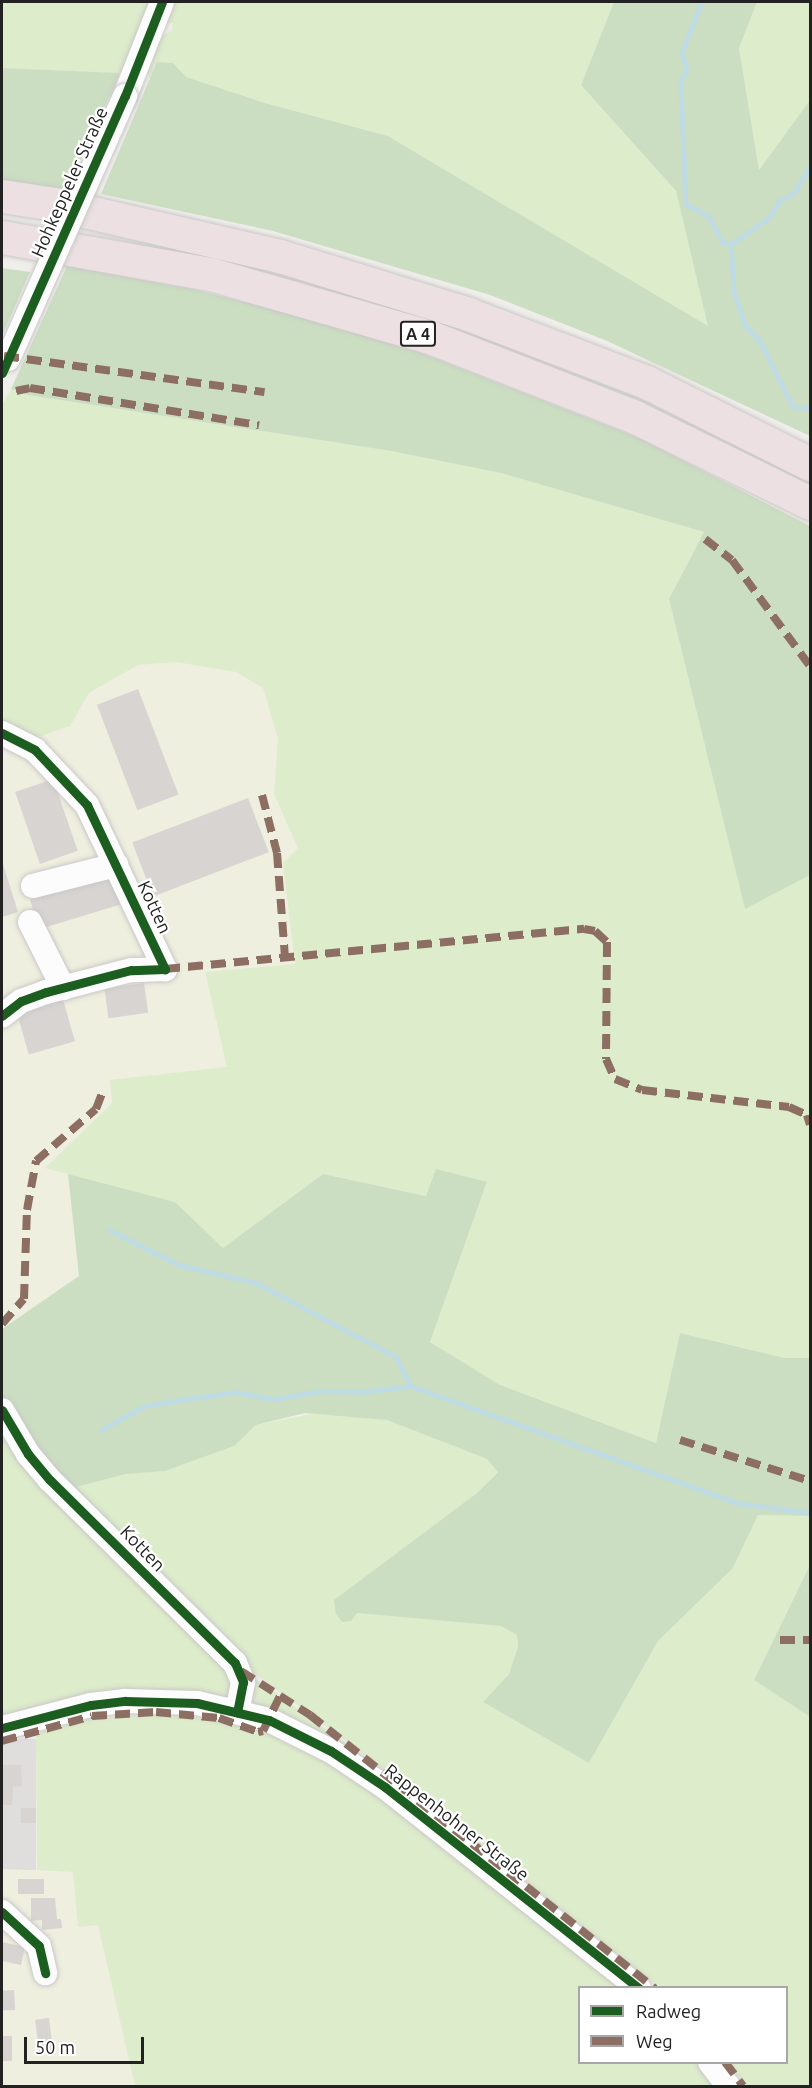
<!DOCTYPE html>
<meta charset="utf-8">
<style>
body{margin:0}
#map{position:relative;width:812px;height:2088px;overflow:hidden;background:#f0eeeb;font-family:Ubuntu,sans-serif}
div>[style]{position:absolute}
.residential>*{inset:0;background:#dfdedc;transform-origin:0 0}
.farmland>*{inset:0;background:#efefdf}
.grass>*{inset:0;background:#ddeccb}
.forest>*{inset:0;background:#cbdec1}
.stream>*{height:4.5px;margin:-2.25px;padding:0 2.25px;transform-origin:2.25px;border-radius:2.25px;background:#bfdbe3}
.building>*{inset:0;background:#d7d4d2;transform-origin:0 0}
.roads{filter:drop-shadow(0 0 2px #c9c8c7) drop-shadow(0 0 2px #c9c8c7)}
.minor>*{height:24px;margin:-12px;padding:0 12px;transform-origin:12px;border-radius:12px;background:#fdfcfc}
.highway>*{height:33px;margin:-16.5px;padding:0 16.5px;transform-origin:16.5px;border-radius:16.5px;background:#ece0e2}
.bridges{filter:drop-shadow(0 0 2px #c9c8c7) drop-shadow(0 0 2px #c9c8c7)}
.minor-bridge>*{height:24px;margin:-12px;padding:0 12px;transform-origin:12px;border-radius:12px;background:#fdfcfc}
.quiet>*{height:8px;margin-top:-4px;transform-origin:0;background:repeating-linear-gradient(90deg,#8d6e63 0 15px,transparent 0 23px)}
.cycleway>*{height:9px;margin:-4.5px;padding:0 4.5px;transform-origin:4.5px;border-radius:4.5px;background:#1b5e20}
span{translate:-50% -50%;white-space:nowrap;text-align:center;line-height:1.15;-webkit-text-stroke:4.5px #fff;paint-order:stroke}
.shield-label span{padding:2px 4px;background:#fff;border:2px solid;border-radius:4px;-webkit-text-stroke-width:0}
.shield-label{font-size:16px;color:#222;font-weight:700}
.street-label{font-size:18px;color:#222}
.frame{position:absolute;inset:0;border:3px solid #222;pointer-events:none}
.legend{position:absolute;left:578px;top:1986px;width:210px;height:78px;box-sizing:border-box;background:#fff;border:2px solid #a7a7a7;margin:0;padding:8px 10px;list-style:none;font-size:18px;color:#222}
.legend li{display:flex;align-items:center;gap:12px;height:30px}
.legend b{width:30px;border:2px solid #a7a7a7}
.scale{position:absolute;left:24px;top:2037px;width:120px;height:27px;box-sizing:border-box;border:3px solid #222;border-top:0;padding-left:8px;font-size:18px;line-height:21px;white-space:nowrap;color:#222;-webkit-text-stroke:4px #fff;paint-order:stroke}
</style>
<div id="map">
<div class="residential">
<div style="left:36px;top:1739px;width:131px;height:35px;rotate:90deg"></div>
</div>
<div class="farmland">
<div style="clip-path:polygon(176px 662px,236px 672px,263px 688px,278px 739px,274px 794px,298px 848px,283px 863px,295px 964px,228px 1067px,112px 1103px,46px 1167px,68px 1174px,79px 1276px,2px 1329px,2px 762px,23px 731px,70px 726px,89px 693px,138px 665px)"></div>
<div style="clip-path:polygon(2px 1869px,73px 1872px,78px 1927px,98px 1924px,135px 2086px,2px 2086px)"></div>
</div>
<div class="grass">
<div style="clip-path:polygon(2px 2px,153px 2px,125px 71px,120px 73px,2px 68px)"></div>
<div style="clip-path:polygon(171px 2px,614px 2px,581px 85px,676px 191px,709px 327px,388px 136px,265px 103px,185px 77px,172px 63px,157px 62px,150px 79px,147px 70px,158px 39px,171px 31px,173px 23px,167px 23px)"></div>
<div style="clip-path:polygon(757px 2px,810px 2px,810px 100px,759px 170px,739px 48px)"></div>
<div style="clip-path:polygon(11px 389px,28px 395px,391px 451px,501px 473px,704px 532px,669px 599px,745px 908px,810px 875px,810px 1358px,785px 1358px,680px 1333px,656px 1443px,500px 1385px,430px 1342px,487px 1183px,427px 1196px,323px 1174px,223px 1248px,175px 1202px,45px 1168px,112px 1103px,110px 1080px,227px 1067px,205px 972px,295px 964px,283px 863px,298px 848px,274px 794px,278px 739px,263px 688px,236px 672px,176px 662px,138px 665px,89px 693px,70px 726px,38px 737px,2px 724px,2px 405px)"></div>
<div style="clip-path:polygon(321px 1412px,387px 1420px,487px 1459px,498px 1471px,477px 1493px,334px 1600px,357px 1613px,501px 1626px,517px 1635px,518px 1647px,509px 1674px,483px 1702px,589px 1763px,658px 1641px,733px 1568px,758px 1515px,810px 1516px,810px 1565px,754px 1680px,810px 1717px,810px 2086px,746px 2086px,728px 2063px,786px 2062px,786px 1988px,659px 1987px,401px 1782px,246px 1667px,72px 1492px,80px 1486px,126px 1474px,165px 1471px,233px 1446px,256px 1425px)"></div>
<div style="clip-path:polygon(2px 1420px,232px 1677px,230px 1696px,2px 1722px)"></div>
<div style="clip-path:polygon(251px 1676px,279px 1694px,270px 1713px,254px 1704px,250px 1697px)"></div>
<div style="clip-path:polygon(283px 1698px,353px 1749px,392px 1781px,274px 1715px)"></div>
<div style="clip-path:polygon(156px 1713px,225px 1721px,256px 1734px,268px 1728px,329px 1757px,625px 1987px,580px 1988px,580px 2062px,700px 2063px,719px 2086px,135px 2086px,98px 1925px,78px 1927px,73px 1872px,37px 1870px,36px 1739px,37px 1734px,79px 1721px)"></div>
</div>
<div class="forest">
<div style="clip-path:polygon(614px 2px,757px 2px,739px 48px,759px 170px,810px 100px,810px 436px,607px 341px,490px 295px,273px 231px,101px 194px,157px 62px,173px 63px,186px 77px,265px 103px,388px 136px,708px 326px,676px 191px,581px 85px)"></div>
<div style="clip-path:polygon(2px 68px,120px 73px,67px 189px,2px 180px)"></div>
<div style="clip-path:polygon(67px 266px,192px 289px,312px 319px,424px 354px,639px 438px,810px 526px,810px 875px,745px 909px,669px 599px,704px 532px,501px 473px,391px 451px,28px 395px,11px 389px)"></div>
<div style="clip-path:polygon(2px 268px,30px 272px,2px 336px)"></div>
<div style="clip-path:polygon(436px 1169px,487px 1182px,430px 1342px,500px 1385px,656px 1443px,680px 1333px,785px 1358px,810px 1358px,810px 1516px,758px 1515px,733px 1568px,658px 1641px,589px 1763px,483px 1702px,509px 1674px,518px 1647px,517px 1635px,501px 1626px,357px 1613px,351px 1621px,342px 1622px,336px 1614px,334px 1600px,477px 1493px,498px 1472px,487px 1459px,387px 1420px,305px 1413px,256px 1425px,234px 1446px,165px 1471px,126px 1474px,80px 1486px,72px 1492px,38px 1455px,2px 1398px,2px 1329px,79px 1276px,68px 1174px,175px 1202px,223px 1248px,323px 1174px,426px 1196px)"></div>
<div style="clip-path:polygon(810px 1565px,810px 1717px,754px 1680px)"></div>
</div>
<div class="stream">
<div style="left:702px;top:2px;width:55px;rotate:111.4deg"></div>
<div style="left:682px;top:53px;width:17px;rotate:73deg"></div>
<div style="left:687px;top:69px;width:14px;rotate:115deg"></div>
<div style="left:681px;top:82px;width:122px;rotate:87.7deg"></div>
<div style="left:686px;top:204px;width:26px;rotate:28deg"></div>
<div style="left:709px;top:216px;width:29px;rotate:63deg"></div>
<div style="left:722px;top:242px;width:9px;rotate:13deg"></div>
<div style="left:731px;top:244px;width:48px;rotate:86.4deg"></div>
<div style="left:734px;top:292px;width:36px;rotate:71deg"></div>
<div style="left:746px;top:326px;width:21px;rotate:47deg"></div>
<div style="left:760px;top:341px;width:74px;rotate:63.4deg"></div>
<div style="left:793px;top:407px;width:17px;rotate:3deg"></div>
<div style="left:731px;top:244px;width:47px;rotate:-34.7deg"></div>
<div style="left:770px;top:217px;width:18px;rotate:-61deg"></div>
<div style="left:779px;top:201px;width:16px;rotate:-27deg"></div>
<div style="left:793px;top:194px;width:32px;rotate:-58deg"></div>
<div style="left:110px;top:1230px;width:77px;rotate:26.9deg"></div>
<div style="left:179px;top:1265px;width:80px;rotate:13deg"></div>
<div style="left:257px;top:1283px;width:157px;rotate:28deg"></div>
<div style="left:396px;top:1357px;width:33px;rotate:63deg"></div>
<div style="left:411px;top:1386px;width:347px;rotate:19.7deg"></div>
<div style="left:738px;top:1503px;width:73px;rotate:7.9deg"></div>
<div style="left:101px;top:1430px;width:49px;rotate:-29.2deg"></div>
<div style="left:144px;top:1406px;width:50px;rotate:-9.3deg"></div>
<div style="left:193px;top:1398px;width:44px;rotate:-7.8deg"></div>
<div style="left:237px;top:1392px;width:37px;rotate:11deg"></div>
<div style="left:273px;top:1399px;width:50px;rotate:-9.3deg"></div>
<div style="left:322px;top:1391px;width:39px;rotate:1deg"></div>
<div style="left:361px;top:1392px;width:50px;rotate:-6.8deg"></div>
</div>
<div class="building">
<div style="left:138px;top:689px;width:113px;height:44px;rotate:69deg"></div>
<div style="left:53px;top:779px;width:76px;height:40px;rotate:71deg"></div>
<div style="left:248px;top:798px;width:58px;height:124px;rotate:69deg"></div>
<div style="clip-path:polygon(3px 864px,18px 912px,2px 917px,2px 865px)"></div>
<div style="left:117px;top:873px;width:31px;height:91px;rotate:73deg"></div>
<div style="left:144px;top:983px;width:30px;height:40px;rotate:82deg"></div>
<div style="left:62px;top:996px;width:47px;height:48px;rotate:74deg"></div>
<div style="clip-path:polygon(2px 1765px,21px 1765px,22px 1786px,13px 1787px,12px 1805px,2px 1805px)"></div>
<div style="left:21px;top:1808px;width:15px;height:15px"></div>
<div style="left:18px;top:1879px;width:26px;height:15px"></div>
<div style="clip-path:polygon(31px 1898px,55px 1898px,57px 1919px,61px 1919px,62px 1928px,42px 1930px,42px 1920px,31px 1921px)"></div>
<div style="clip-path:polygon(2px 1942px,25px 1947px,21px 1965px,2px 1961px)"></div>
<div style="left:14px;top:1990px;width:20px;height:12px;rotate:87deg"></div>
<div style="left:49px;top:2018px;width:32px;height:14px;rotate:83deg"></div>
<div style="left:2px;top:2036px;width:10px;height:25px"></div>
</div>
<div class="roads">
<div class="minor">
<div style="left:125px;top:96px;width:101px;rotate:-68.5deg"></div>
<div style="left:2px;top:733px;width:37px;rotate:27deg"></div>
<div style="left:35px;top:750px;width:76px;rotate:46.6deg"></div>
<div style="left:87px;top:805px;width:182px;rotate:64.6deg"></div>
<div style="left:165px;top:969px;width:34px;rotate:178deg"></div>
<div style="left:131px;top:970px;width:88px;rotate:165.5deg"></div>
<div style="left:46px;top:992px;width:27px;rotate:160deg"></div>
<div style="left:21px;top:1001px;width:24px;rotate:142deg"></div>
<div style="left:33px;top:886px;width:86px;rotate:-14.2deg"></div>
<div style="left:30px;top:922px;width:74px;rotate:63.4deg"></div>
<div style="left:2px;top:1410px;width:51px;rotate:59.4deg"></div>
<div style="left:28px;top:1454px;width:34px;rotate:50deg"></div>
<div style="left:50px;top:1480px;width:260px;rotate:44.7deg"></div>
<div style="left:235px;top:1663px;width:21px;rotate:67deg"></div>
<div style="left:243px;top:1682px;width:31px;rotate:101deg"></div>
<div style="left:2px;top:1728px;width:92px;rotate:-14.5deg"></div>
<div style="left:91px;top:1705px;width:34px;rotate:-7deg"></div>
<div style="left:125px;top:1701px;width:72px;rotate:1.6deg"></div>
<div style="left:197px;top:1703px;width:74px;rotate:13.3deg"></div>
<div style="left:269px;top:1720px;width:69px;rotate:26.6deg"></div>
<div style="left:331px;top:1751px;width:65px;rotate:33.7deg"></div>
<div style="left:385px;top:1787px;width:324px;rotate:38.4deg"></div>
<div style="left:2px;top:1912px;width:50px;rotate:42.6deg"></div>
<div style="left:39px;top:1946px;width:28px;rotate:77deg"></div>
<div style="left:710px;top:2062px;width:30px;rotate:53deg"></div>
</div>
<div class="highway">
<div style="left:2px;top:196px;width:53px;rotate:8.7deg"></div>
<div style="left:54px;top:204px;width:232px;rotate:13deg"></div>
<div style="left:280px;top:256px;width:197px;rotate:17.1deg"></div>
<div style="left:468px;top:314px;width:191px;rotate:20.9deg"></div>
<div style="left:646px;top:382px;width:183px;rotate:26.6deg"></div>
<div style="left:2px;top:237px;width:211px;rotate:10.1deg"></div>
<div style="left:210px;top:274px;width:229px;rotate:16deg"></div>
<div style="left:430px;top:337px;width:218px;rotate:21.3deg"></div>
<div style="left:633px;top:416px;width:197px;rotate:26.2deg"></div>
</div>
</div>
<div class="bridges">
<div class="minor-bridge">
<div style="left:8px;top:359px;width:288px;rotate:-66deg"></div>
</div>
</div>
<div class="quiet">
<div style="left:4px;top:356px;width:263px;rotate:7.9deg"></div>
<div style="left:16px;top:391px;width:14px;rotate:-12deg"></div>
<div style="left:30px;top:388px;width:232px;rotate:9.2deg"></div>
<div style="left:705px;top:539px;width:34px;rotate:38deg"></div>
<div style="left:732px;top:560px;width:132px;rotate:53.7deg"></div>
<div style="left:262px;top:795px;width:60px;rotate:75.5deg"></div>
<div style="left:277px;top:853px;width:105px;rotate:85.6deg"></div>
<div style="left:165px;top:969px;width:421px;rotate:-5.5deg"></div>
<div style="left:584px;top:929px;width:11px;rotate:10deg"></div>
<div style="left:595px;top:931px;width:16px;rotate:43deg"></div>
<div style="left:607px;top:942px;width:117px;rotate:90.5deg"></div>
<div style="left:606px;top:1059px;width:22px;rotate:66deg"></div>
<div style="left:615px;top:1079px;width:29px;rotate:22deg"></div>
<div style="left:642px;top:1090px;width:148px;rotate:6.6deg"></div>
<div style="left:789px;top:1107px;width:20px;rotate:24deg"></div>
<div style="left:807px;top:1115px;width:10px;rotate:73deg"></div>
<div style="left:2px;top:1324px;width:33px;rotate:-49deg"></div>
<div style="left:24px;top:1299px;width:89px;rotate:-88.1deg"></div>
<div style="left:27px;top:1210px;width:50px;rotate:-79.6deg"></div>
<div style="left:36px;top:1161px;width:79px;rotate:-40.9deg"></div>
<div style="left:96px;top:1109px;width:22px;rotate:-69deg"></div>
<div style="left:680px;top:1440px;width:136px;rotate:17.5deg"></div>
<div style="left:780px;top:1640px;width:30px"></div>
<div style="left:241px;top:1671px;width:82px;rotate:32.5deg"></div>
<div style="left:310px;top:1715px;width:440px;rotate:38.4deg"></div>
<div style="left:2px;top:1741px;width:93px;rotate:-15.5deg"></div>
<div style="left:92px;top:1716px;width:64px;rotate:-3.6deg"></div>
<div style="left:156px;top:1712px;width:63px;rotate:5.4deg"></div>
<div style="left:219px;top:1718px;width:41px;rotate:19.7deg"></div>
<div style="left:258px;top:1732px;width:5px;rotate:-11deg"></div>
<div style="left:263px;top:1731px;width:41px;rotate:-64.1deg"></div>
<div style="left:725px;top:2062px;width:30px;rotate:53deg"></div>
</div>
<div class="cycleway">
<div style="left:2px;top:373px;width:303px;rotate:-66.1deg"></div>
<div style="left:125px;top:96px;width:101px;rotate:-68.5deg"></div>
<div style="left:2px;top:733px;width:37px;rotate:27deg"></div>
<div style="left:35px;top:750px;width:76px;rotate:46.6deg"></div>
<div style="left:87px;top:805px;width:182px;rotate:64.6deg"></div>
<div style="left:165px;top:969px;width:34px;rotate:178deg"></div>
<div style="left:131px;top:970px;width:88px;rotate:165.5deg"></div>
<div style="left:46px;top:992px;width:27px;rotate:160deg"></div>
<div style="left:21px;top:1001px;width:24px;rotate:142deg"></div>
<div style="left:2px;top:1410px;width:51px;rotate:59.4deg"></div>
<div style="left:28px;top:1454px;width:34px;rotate:50deg"></div>
<div style="left:50px;top:1480px;width:260px;rotate:44.7deg"></div>
<div style="left:235px;top:1663px;width:21px;rotate:67deg"></div>
<div style="left:243px;top:1682px;width:31px;rotate:101deg"></div>
<div style="left:2px;top:1728px;width:92px;rotate:-14.5deg"></div>
<div style="left:91px;top:1705px;width:34px;rotate:-7deg"></div>
<div style="left:125px;top:1701px;width:72px;rotate:1.6deg"></div>
<div style="left:197px;top:1703px;width:74px;rotate:13.3deg"></div>
<div style="left:269px;top:1720px;width:69px;rotate:26.6deg"></div>
<div style="left:331px;top:1751px;width:65px;rotate:33.7deg"></div>
<div style="left:385px;top:1787px;width:324px;rotate:38.4deg"></div>
<div style="left:2px;top:1912px;width:50px;rotate:42.6deg"></div>
<div style="left:39px;top:1946px;width:28px;rotate:77deg"></div>
</div>
<div class="shield-label">
<span style="left:418px;top:334px">A 4</span>
</div>
<div class="street-label">
<span style="left:69px;top:182px;rotate:-66deg">Hohkeppeler Straße</span>
<span style="left:155px;top:907px;rotate:65deg">Kotten</span>
<span style="left:143px;top:1548px;rotate:46deg">Kotten</span>
<span style="left:457px;top:1822px;rotate:38deg">Rappenhohner Straße</span>
</div>
<div class="frame"></div>
<ul class="legend">
<li><b style="height:8px;background:#1b5e20"></b>Radweg</li>
<li><b style="height:8px;background:#8d6e63"></b>Weg</li>
</ul>
<div class="scale">50 m</div>
</div>
